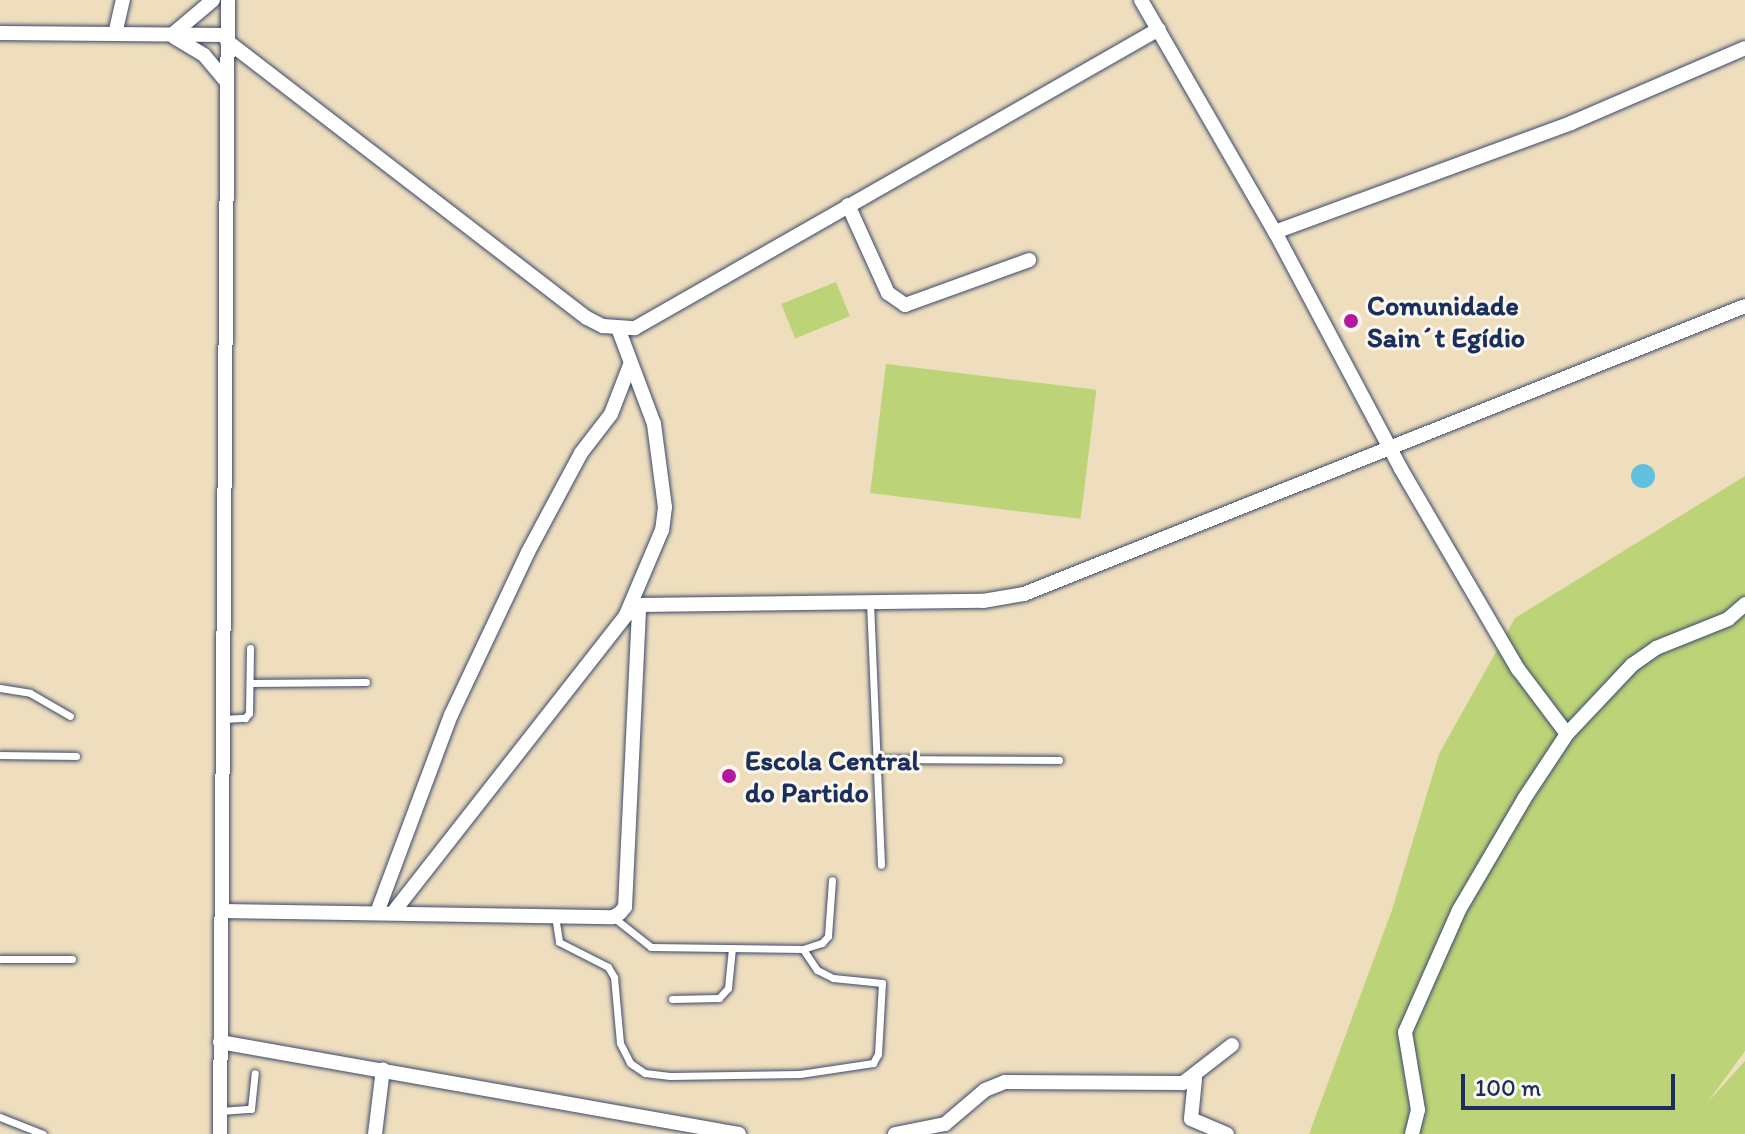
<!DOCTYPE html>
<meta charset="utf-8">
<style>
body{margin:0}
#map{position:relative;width:1745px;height:1134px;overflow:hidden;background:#eedebe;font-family:Itim,sans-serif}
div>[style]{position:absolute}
.green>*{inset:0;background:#bcd377;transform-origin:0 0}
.water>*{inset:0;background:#60c1de}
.round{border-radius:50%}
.roads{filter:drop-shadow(0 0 2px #3b496c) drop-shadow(0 0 2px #3b496c)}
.service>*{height:7px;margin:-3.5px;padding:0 3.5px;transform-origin:3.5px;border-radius:3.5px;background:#fff}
.minor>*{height:14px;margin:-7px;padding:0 7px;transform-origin:7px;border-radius:7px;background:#fff}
.dots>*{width:22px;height:22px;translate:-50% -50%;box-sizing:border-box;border:4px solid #fbf7ec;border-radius:50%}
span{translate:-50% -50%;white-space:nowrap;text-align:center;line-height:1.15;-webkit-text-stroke:6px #fbf7ec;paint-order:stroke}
.poi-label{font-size:28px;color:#1b2f5e;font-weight:700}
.left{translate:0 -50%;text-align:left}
.scale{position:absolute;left:1461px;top:1074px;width:214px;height:36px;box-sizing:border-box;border:4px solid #1b2f5e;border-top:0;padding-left:10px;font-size:24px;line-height:28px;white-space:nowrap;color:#1b2f5e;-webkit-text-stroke:6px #fbf7ec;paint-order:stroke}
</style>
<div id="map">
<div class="green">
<div style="left:836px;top:282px;width:37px;height:59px;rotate:68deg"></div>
<div style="left:886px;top:364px;width:212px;height:130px;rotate:7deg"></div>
<div style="clip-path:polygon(1745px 476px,1745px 1051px,1707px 1103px,1745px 1061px,1745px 1134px,1309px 1134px,1392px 910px,1439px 754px,1515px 618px)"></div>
</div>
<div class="water">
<div class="round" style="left:1631px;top:464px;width:24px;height:24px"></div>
</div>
<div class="roads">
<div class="service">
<div style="left:870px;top:602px;width:263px;rotate:87.6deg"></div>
<div style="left:250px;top:683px;width:116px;rotate:-0.5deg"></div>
<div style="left:0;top:688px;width:30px;rotate:9deg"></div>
<div style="left:30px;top:693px;width:46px;rotate:29.9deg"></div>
<div style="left:223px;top:719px;width:22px;rotate:-3deg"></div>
<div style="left:245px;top:718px;width:6px;rotate:-51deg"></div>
<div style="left:249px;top:713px;width:65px;rotate:-89.1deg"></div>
<div style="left:0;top:755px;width:76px;rotate:0.8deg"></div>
<div style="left:877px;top:759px;width:182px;rotate:0.3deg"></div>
<div style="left:555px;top:916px;width:26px;rotate:81deg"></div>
<div style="left:559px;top:942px;width:55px;rotate:27deg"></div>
<div style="left:608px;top:967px;width:12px;rotate:59deg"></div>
<div style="left:614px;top:977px;width:66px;rotate:84.8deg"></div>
<div style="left:620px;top:1043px;width:22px;rotate:63deg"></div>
<div style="left:630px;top:1063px;width:18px;rotate:34deg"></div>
<div style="left:645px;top:1073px;width:25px;rotate:7deg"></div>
<div style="left:670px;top:1076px;width:130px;rotate:-0.9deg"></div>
<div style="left:800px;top:1074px;width:74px;rotate:-8.6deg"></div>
<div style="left:873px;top:1063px;width:10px;rotate:-61deg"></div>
<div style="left:878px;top:1054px;width:71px;rotate:-86.8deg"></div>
<div style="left:882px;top:983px;width:49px;rotate:-174.2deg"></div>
<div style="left:833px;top:978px;width:18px;rotate:-153deg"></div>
<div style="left:817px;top:970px;width:25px;rotate:-124deg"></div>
<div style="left:613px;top:917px;width:48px;rotate:38.3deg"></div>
<div style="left:651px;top:947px;width:152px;rotate:0.8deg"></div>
<div style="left:803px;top:949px;width:20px;rotate:-18deg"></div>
<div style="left:822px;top:943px;width:9px;rotate:-49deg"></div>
<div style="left:828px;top:936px;width:56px;rotate:-85.9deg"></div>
<div style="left:0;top:959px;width:72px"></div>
<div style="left:672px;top:999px;width:47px;rotate:-1.2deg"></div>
<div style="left:719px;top:998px;width:13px;rotate:-48deg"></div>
<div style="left:728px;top:988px;width:40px;rotate:-84.3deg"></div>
<div style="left:220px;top:1111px;width:31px;rotate:-4deg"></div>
<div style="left:251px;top:1109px;width:36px;rotate:-84deg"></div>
<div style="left:0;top:1117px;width:46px;rotate:21.6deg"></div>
</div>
<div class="minor">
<div style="left:1141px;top:0;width:268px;rotate:60deg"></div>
<div style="left:1275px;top:232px;width:268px;rotate:62deg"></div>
<div style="left:1401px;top:469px;width:232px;rotate:59.7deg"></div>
<div style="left:1518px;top:669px;width:81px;rotate:53deg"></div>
<div style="left:0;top:33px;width:226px;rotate:0.5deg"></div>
<div style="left:174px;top:33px;width:51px;rotate:-40.2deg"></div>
<div style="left:115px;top:34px;width:35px;rotate:-77deg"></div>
<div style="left:174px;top:37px;width:35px;rotate:31deg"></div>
<div style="left:204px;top:55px;width:34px;rotate:50deg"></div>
<div style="left:227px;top:41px;width:454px;rotate:37.6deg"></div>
<div style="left:587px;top:318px;width:18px;rotate:27deg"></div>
<div style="left:603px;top:326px;width:32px;rotate:4deg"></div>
<div style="left:635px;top:328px;width:603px;rotate:-29.71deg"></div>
<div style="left:848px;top:205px;width:97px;rotate:65.6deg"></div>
<div style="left:888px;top:293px;width:21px;rotate:35deg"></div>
<div style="left:905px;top:305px;width:132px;rotate:-19.9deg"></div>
<div style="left:1275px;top:232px;width:315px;rotate:-20.2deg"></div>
<div style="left:1571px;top:123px;width:189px;rotate:-23.3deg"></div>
<div style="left:618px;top:328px;width:103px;rotate:69.4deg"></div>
<div style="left:654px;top:424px;width:84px;rotate:82.5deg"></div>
<div style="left:665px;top:507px;width:23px;rotate:97deg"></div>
<div style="left:662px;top:530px;width:92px;rotate:113deg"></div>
<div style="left:378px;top:910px;width:208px;rotate:-69.5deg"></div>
<div style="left:451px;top:715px;width:180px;rotate:-64.7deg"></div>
<div style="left:528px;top:552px;width:112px;rotate:-61.8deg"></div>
<div style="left:581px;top:453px;width:49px;rotate:-52.4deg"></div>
<div style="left:611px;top:414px;width:53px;rotate:-68.8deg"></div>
<div style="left:395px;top:910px;width:375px;rotate:-51.9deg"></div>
<div style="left:626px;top:615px;width:16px;rotate:-38deg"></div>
<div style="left:639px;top:605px;width:344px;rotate:-0.7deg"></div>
<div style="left:983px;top:601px;width:42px;rotate:-9.7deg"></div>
<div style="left:1024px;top:594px;width:776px;rotate:-21.77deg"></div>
<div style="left:222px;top:911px;width:391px;rotate:0.9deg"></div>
<div style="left:613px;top:917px;width:8px;rotate:-30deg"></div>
<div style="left:620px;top:913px;width:8px;rotate:-50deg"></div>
<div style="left:625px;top:907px;width:302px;rotate:-87.3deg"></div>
<div style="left:220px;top:1042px;width:527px;rotate:10.05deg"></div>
<div style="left:1195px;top:1079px;width:40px;rotate:95.7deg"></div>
<div style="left:1191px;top:1119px;width:39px;rotate:23deg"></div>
<div style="left:220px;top:1134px;width:1134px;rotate:-89.6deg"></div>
<div style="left:375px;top:1134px;width:65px;rotate:-83deg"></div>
<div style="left:895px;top:1134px;width:51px;rotate:-11.3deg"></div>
<div style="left:945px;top:1124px;width:52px;rotate:-40.4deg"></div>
<div style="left:985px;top:1090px;width:22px;rotate:-22deg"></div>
<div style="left:1005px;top:1082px;width:178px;rotate:0.3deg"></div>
<div style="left:1183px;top:1083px;width:62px;rotate:-37.8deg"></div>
<div style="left:1412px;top:1134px;width:25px;rotate:-76deg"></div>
<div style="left:1418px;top:1110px;width:79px;rotate:-99.5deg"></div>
<div style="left:1405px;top:1032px;width:133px;rotate:-66.1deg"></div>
<div style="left:1459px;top:910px;width:129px;rotate:-59.6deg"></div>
<div style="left:1524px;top:799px;width:78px;rotate:-56.5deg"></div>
<div style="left:1567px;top:734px;width:95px;rotate:-46.7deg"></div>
<div style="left:1632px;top:665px;width:29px;rotate:-35deg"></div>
<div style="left:1656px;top:648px;width:78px;rotate:-21.9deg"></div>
<div style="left:1728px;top:619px;width:23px;rotate:-41deg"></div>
</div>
</div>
<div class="dots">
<div style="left:1351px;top:321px;background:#b5179e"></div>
<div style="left:729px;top:776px;background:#b5179e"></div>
</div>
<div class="poi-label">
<span class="left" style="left:1367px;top:321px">Comunidade<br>Sain´t Egídio</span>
<span class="left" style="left:745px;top:776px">Escola Central<br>do Partido</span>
</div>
<div class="scale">100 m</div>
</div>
